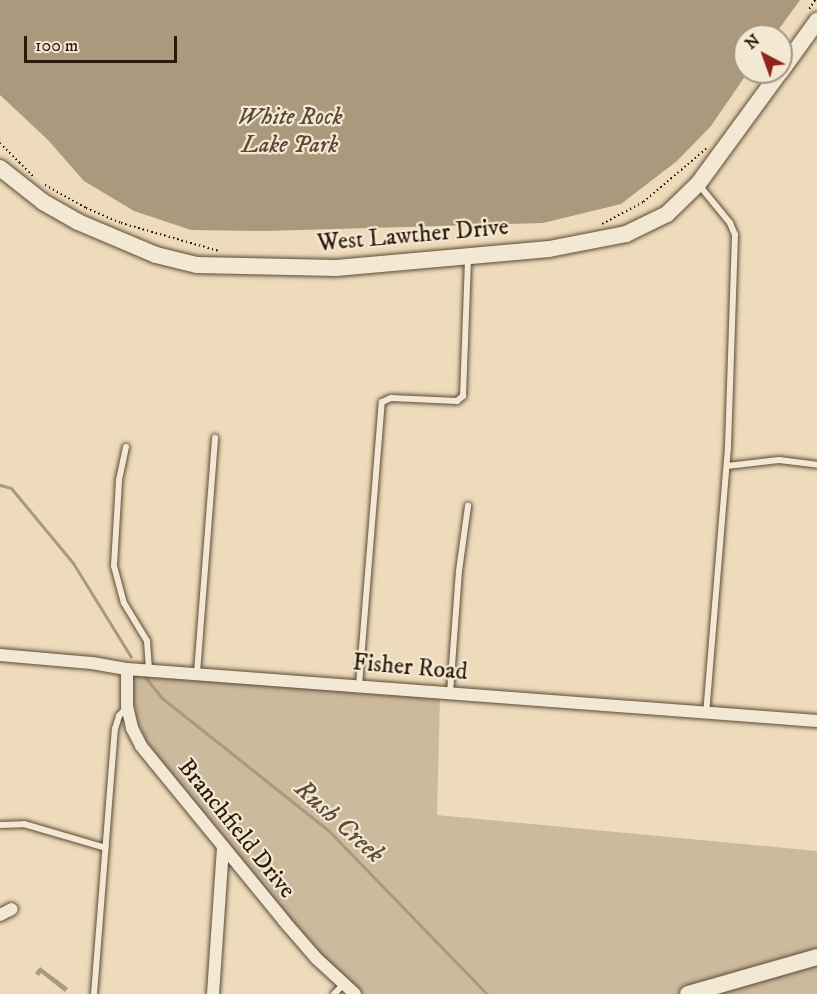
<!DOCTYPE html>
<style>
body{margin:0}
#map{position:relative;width:817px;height:994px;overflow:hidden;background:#eddbbb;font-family:"IM FELL DW Pica",serif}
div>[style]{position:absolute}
.green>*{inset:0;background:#ccba9d}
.water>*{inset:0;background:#ab997e}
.stream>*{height:3px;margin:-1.5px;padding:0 1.5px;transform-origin:1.5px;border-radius:1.5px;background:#ab997e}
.path>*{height:1.5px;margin-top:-0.75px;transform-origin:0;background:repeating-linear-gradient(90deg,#2b1a09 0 1.5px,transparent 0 4.5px)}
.roads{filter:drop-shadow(0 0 2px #5c4a36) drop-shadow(0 0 2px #5c4a36)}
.lane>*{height:6px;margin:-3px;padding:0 3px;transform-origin:3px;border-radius:3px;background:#f3e8d3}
.street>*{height:12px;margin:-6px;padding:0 6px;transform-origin:6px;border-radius:6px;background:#f3e8d3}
.secondary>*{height:16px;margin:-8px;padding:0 8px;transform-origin:8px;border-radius:8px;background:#f3e8d3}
span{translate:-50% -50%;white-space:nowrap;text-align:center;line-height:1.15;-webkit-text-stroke:4.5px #f3e8d3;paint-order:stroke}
.park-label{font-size:24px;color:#5b4a35;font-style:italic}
.street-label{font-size:24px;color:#2b1a09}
.water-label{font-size:26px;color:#5e4d38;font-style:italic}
.north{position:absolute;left:733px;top:24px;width:60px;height:60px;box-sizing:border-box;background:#f3e8d3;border:2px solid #a39682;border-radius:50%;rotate:319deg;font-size:16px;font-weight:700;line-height:24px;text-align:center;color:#2b1a09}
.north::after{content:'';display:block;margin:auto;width:21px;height:27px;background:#8f2418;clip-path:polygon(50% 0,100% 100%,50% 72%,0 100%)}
.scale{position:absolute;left:24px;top:36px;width:153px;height:27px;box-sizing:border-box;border:3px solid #2b1a09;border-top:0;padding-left:8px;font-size:18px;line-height:21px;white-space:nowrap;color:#2b1a09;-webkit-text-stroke:4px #f3e8d3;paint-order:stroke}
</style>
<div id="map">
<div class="green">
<div style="clip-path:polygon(132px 675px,440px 698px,437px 815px,817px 851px,817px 994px,363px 994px,315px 948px,281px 911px,145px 740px,131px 705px)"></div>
</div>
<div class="water">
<div style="clip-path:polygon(0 0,800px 0,774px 36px,745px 36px,745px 72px,748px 72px,711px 126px,677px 161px,621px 204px,543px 223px,265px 231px,191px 230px,134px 211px,84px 181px,48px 140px,0 95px)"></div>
<div style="clip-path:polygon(40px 967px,68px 988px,65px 992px,41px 973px,39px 976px,35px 973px)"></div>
</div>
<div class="stream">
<div style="left:0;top:485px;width:11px;rotate:15deg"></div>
<div style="left:11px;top:488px;width:97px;rotate:50.4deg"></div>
<div style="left:73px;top:563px;width:110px;rotate:58.3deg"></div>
<div style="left:145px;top:677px;width:27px;rotate:51deg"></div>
<div style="left:162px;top:698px;width:212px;rotate:38.5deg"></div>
<div style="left:328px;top:830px;width:228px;rotate:45.9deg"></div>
</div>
<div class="path">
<div style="left:809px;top:9px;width:11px;rotate:-56deg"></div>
<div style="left:0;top:143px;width:48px;rotate:45deg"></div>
<div style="left:45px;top:185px;width:47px;rotate:29.3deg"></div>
<div style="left:86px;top:208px;width:38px;rotate:23deg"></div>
<div style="left:121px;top:223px;width:102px;rotate:15.9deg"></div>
<div style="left:602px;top:224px;width:47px;rotate:-28.2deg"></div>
<div style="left:643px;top:202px;width:84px;rotate:-40.2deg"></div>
</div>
<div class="roads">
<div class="lane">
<div style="left:699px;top:185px;width:49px;rotate:50.8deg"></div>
<div style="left:730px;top:223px;width:13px;rotate:67deg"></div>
<div style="left:735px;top:235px;width:212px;rotate:91.9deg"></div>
<div style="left:728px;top:447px;width:266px;rotate:94.7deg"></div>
<div style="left:126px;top:447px;width:35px;rotate:102deg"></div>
<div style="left:119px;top:481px;width:85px;rotate:93.4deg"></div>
<div style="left:114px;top:566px;width:38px;rotate:75deg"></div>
<div style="left:124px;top:603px;width:44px;rotate:58.8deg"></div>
<div style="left:147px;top:641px;width:29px;rotate:86deg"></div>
<div style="left:727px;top:466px;width:52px;rotate:-6.6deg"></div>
<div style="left:779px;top:460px;width:38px;rotate:7deg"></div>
<div style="left:197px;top:673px;width:236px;rotate:-85.6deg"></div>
<div style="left:359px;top:685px;width:284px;rotate:-85.4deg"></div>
<div style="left:382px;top:402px;width:10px;rotate:-24deg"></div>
<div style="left:391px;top:398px;width:66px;rotate:2.6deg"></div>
<div style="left:457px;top:401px;width:8px;rotate:-40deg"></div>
<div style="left:463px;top:396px;width:139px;rotate:-87.9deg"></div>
<div style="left:450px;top:693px;width:122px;rotate:-85.8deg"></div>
<div style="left:459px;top:571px;width:66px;rotate:-82.1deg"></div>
<div style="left:0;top:825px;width:24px;rotate:-2deg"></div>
<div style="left:24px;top:824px;width:85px;rotate:16.3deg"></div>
<div style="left:94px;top:994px;width:266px;rotate:-85.5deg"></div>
<div style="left:115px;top:729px;width:14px;rotate:-73deg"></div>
<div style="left:119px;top:716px;width:11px;rotate:-49deg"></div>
<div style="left:334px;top:994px;width:14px;rotate:-45deg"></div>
</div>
<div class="street">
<div style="left:0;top:655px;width:92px;rotate:5deg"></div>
<div style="left:92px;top:663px;width:36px;rotate:10deg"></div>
<div style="left:127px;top:669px;width:692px;rotate:4.31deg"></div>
<div style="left:127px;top:669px;width:37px;rotate:90deg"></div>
<div style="left:127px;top:706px;width:23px;rotate:77deg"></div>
<div style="left:132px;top:728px;width:20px;rotate:63deg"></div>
<div style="left:141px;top:746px;width:226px;rotate:50.7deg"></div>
<div style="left:284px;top:921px;width:49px;rotate:49.1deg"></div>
<div style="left:316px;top:958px;width:53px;rotate:42.7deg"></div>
<div style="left:0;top:915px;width:13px;rotate:-27deg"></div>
<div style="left:213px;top:994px;width:146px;rotate:-86.1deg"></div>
</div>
<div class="secondary">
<div style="left:781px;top:71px;width:62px;rotate:-54.2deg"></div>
<div style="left:0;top:168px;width:55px;rotate:38.3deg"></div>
<div style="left:43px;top:202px;width:40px;rotate:29.7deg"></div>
<div style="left:78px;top:222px;width:85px;rotate:22.9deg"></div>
<div style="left:156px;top:255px;width:42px;rotate:13.7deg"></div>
<div style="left:197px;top:265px;width:139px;rotate:1.2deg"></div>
<div style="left:336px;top:268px;width:214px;rotate:-5.1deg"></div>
<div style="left:549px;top:249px;width:78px;rotate:-11deg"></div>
<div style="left:626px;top:234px;width:46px;rotate:-26deg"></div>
<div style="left:667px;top:214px;width:43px;rotate:-44.1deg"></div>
<div style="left:698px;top:184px;width:139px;rotate:-53.8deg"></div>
<div style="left:688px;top:994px;width:134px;rotate:-16deg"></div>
</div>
</div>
<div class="park-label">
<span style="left:290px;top:132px">White Rock<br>Lake Park</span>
</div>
<div class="street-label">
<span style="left:413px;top:236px;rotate:-5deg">West Lawther Drive</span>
<span style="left:410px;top:668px;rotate:5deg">Fisher Road</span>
<span style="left:236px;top:829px;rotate:51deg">Branchfield Drive</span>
</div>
<div class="water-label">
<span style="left:339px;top:822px;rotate:42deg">Rush Creek</span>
</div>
<div class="north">N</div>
<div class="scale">100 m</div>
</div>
